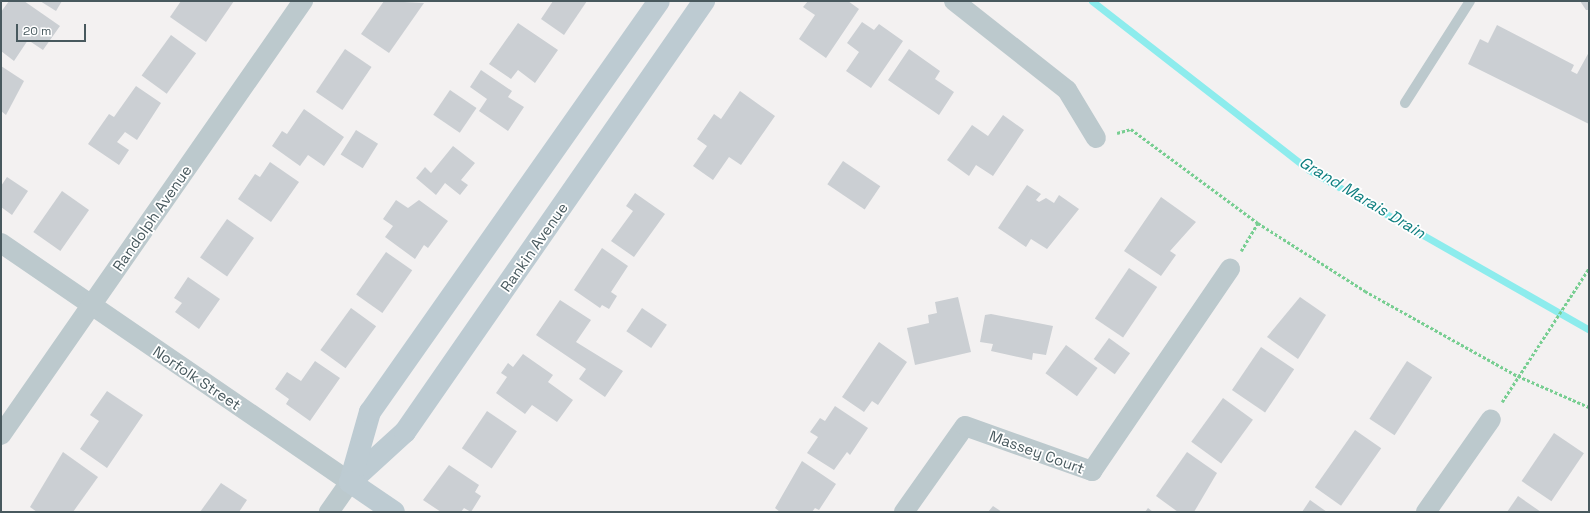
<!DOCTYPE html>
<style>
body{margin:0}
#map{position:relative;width:1590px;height:513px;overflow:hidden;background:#f3f1f1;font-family:"Space Grotesk",sans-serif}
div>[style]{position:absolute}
.stream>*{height:7px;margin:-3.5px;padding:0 3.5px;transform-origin:3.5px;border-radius:3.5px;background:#8deced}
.building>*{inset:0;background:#cbcfd3;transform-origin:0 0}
.path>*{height:2.5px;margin-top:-1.25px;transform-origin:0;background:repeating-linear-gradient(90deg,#78ce92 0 3px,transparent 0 5px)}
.lane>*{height:10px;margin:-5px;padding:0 5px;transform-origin:5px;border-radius:5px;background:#bcc9cd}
.street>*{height:20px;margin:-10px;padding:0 10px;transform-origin:10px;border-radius:10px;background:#bcc9cd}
.secondary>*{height:22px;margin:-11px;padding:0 11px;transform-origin:11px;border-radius:11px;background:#bdcbd2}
span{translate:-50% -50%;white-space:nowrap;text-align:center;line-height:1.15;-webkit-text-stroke:3.5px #fff;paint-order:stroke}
.street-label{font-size:15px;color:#48595e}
.water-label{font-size:16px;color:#0e7e7f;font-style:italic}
.frame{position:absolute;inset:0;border:2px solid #48595e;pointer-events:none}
.scale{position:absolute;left:16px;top:24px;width:70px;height:18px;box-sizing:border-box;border:2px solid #48595e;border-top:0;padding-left:5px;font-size:12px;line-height:14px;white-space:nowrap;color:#48595e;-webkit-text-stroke:3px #fff;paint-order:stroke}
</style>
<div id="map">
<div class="stream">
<div style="left:1092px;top:1px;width:275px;rotate:37.9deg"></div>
<div style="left:1309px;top:170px;width:322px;rotate:29.7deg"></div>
</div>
<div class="building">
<div style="clip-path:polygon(9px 1px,24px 1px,60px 26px,43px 50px,28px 40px,14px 61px,1px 51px,1px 12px)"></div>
<div style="clip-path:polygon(40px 1px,62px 1px,56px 11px)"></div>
<div style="clip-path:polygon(181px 1px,234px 1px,206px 42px,170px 17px)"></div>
<div style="clip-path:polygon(384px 1px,424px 3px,389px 53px,361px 34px)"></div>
<div style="clip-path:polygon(553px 1px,587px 1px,564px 35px,541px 19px)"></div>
<div style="clip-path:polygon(808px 1px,848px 1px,859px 9px,826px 58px,799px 39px,815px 15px,803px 7px)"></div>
<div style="clip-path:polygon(1580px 1px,1589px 1px,1589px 10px,1586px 10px)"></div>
<div style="clip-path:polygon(862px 22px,874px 30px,879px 24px,903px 41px,871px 88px,846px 71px,859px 52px,847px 43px)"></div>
<div style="clip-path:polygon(518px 23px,558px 50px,535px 83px,518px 70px,511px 79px,489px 64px)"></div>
<div style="clip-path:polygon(1497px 25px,1574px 65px,1571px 71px,1577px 74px,1589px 52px,1589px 124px,1468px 64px,1480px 39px,1488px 43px)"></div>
<div style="left:171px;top:35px;width:31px;height:50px;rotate:36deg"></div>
<div style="left:345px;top:49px;width:32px;height:52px;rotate:34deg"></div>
<div style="clip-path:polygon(909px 49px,940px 71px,935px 79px,954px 92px,939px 115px,888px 80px)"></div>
<div style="clip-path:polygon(1px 66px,24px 81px,6px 115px,1px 111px)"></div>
<div style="clip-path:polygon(481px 70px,512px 91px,508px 97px,524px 107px,508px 131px,479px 111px,487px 99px,470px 87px)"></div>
<div style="clip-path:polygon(136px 86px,161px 103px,137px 140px,125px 132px,117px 142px,129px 150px,119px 165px,88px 144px,109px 114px,114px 117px)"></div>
<div style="left:450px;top:90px;width:32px;height:30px;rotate:34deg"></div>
<div style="clip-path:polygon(740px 91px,775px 116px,741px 165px,729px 157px,713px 180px,693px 166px,707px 146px,697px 139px,714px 114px,721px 119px)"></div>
<div style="clip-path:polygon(304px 109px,344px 137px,324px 166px,308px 155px,300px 166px,272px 146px,282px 131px,287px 134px)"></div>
<div style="clip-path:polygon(1003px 115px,1024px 130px,993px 176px,976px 165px,969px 176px,947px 160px,972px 125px,988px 136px)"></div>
<div style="left:356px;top:130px;width:26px;height:29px;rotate:32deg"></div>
<div style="clip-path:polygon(453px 146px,475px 163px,461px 180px,468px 185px,460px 195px,445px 183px,436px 195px,416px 178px,425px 167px,431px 173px)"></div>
<div style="left:843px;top:161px;width:45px;height:28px;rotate:34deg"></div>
<div style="clip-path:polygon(270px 162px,299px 182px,271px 222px,238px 199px,255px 174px,260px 177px)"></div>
<div style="clip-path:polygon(7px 177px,28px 191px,12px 215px,1px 207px,1px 186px)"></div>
<div style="clip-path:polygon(1027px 185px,1041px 194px,1036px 200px,1039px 202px,1046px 198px,1054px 203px,1059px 195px,1079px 209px,1047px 249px,1031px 239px,1026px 247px,998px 228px)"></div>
<div style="left:62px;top:191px;width:33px;height:50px;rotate:35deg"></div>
<div style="clip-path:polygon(635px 193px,665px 214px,634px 257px,611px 241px,633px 211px,626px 206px)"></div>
<div style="clip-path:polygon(1161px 197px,1196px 222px,1170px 251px,1176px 255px,1161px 276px,1124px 251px)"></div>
<div style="clip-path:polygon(396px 200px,408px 208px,419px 200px,448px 221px,428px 248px,424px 245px,415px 259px,385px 237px,393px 226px,383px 219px)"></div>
<div style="left:227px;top:219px;width:33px;height:47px;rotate:35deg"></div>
<div style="clip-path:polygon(602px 248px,628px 266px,611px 292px,617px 296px,609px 309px,602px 305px,600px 308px,574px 290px)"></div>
<div style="left:386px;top:252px;width:32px;height:52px;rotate:35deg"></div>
<div style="left:1129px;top:268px;width:34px;height:61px;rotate:34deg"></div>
<div style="clip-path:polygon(188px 277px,220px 299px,199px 329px,175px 312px,182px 303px,174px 298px)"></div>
<div style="clip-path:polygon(958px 297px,971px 352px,915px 365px,907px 328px,929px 323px,928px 315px,937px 313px,935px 302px)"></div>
<div style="clip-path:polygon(1300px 297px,1326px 315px,1298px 359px,1267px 337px)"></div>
<div style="clip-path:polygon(560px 300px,591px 320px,576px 342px,623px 371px,605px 397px,579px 379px,586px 369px,536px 335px)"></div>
<div style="left:351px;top:308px;width:31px;height:52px;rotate:36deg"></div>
<div style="left:642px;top:308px;width:30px;height:28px;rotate:34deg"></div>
<div style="clip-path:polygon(991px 314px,1053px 326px,1046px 355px,1033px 353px,1032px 360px,991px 351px,993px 344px,980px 342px,985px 315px)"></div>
<div style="left:1109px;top:338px;width:26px;height:26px;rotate:36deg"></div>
<div style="clip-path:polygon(879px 342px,907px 362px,878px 405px,872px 401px,864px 412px,842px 397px)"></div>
<div style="left:1066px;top:345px;width:39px;height:35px;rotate:36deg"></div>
<div style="left:1261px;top:347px;width:40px;height:52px;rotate:34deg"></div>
<div style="clip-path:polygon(523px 354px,553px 375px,548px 382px,573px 400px,557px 422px,532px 405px,525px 414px,496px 393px,507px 377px,501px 373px,508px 363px,513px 367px)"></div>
<div style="clip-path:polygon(315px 361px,340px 378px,310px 421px,286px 404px,289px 399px,275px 389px,287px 372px,301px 381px)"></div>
<div style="left:1407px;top:361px;width:30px;height:69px;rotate:33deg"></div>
<div style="clip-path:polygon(107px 391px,143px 415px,107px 468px,80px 449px,99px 421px,90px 415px)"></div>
<div style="left:1223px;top:398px;width:37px;height:54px;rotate:36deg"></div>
<div style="clip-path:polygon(835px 406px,868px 428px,850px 455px,847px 452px,834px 470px,807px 453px,818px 437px,810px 432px,820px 418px,825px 421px)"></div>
<div style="left:487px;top:411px;width:36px;height:45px;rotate:34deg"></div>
<div style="left:1355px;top:430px;width:32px;height:70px;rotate:35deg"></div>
<div style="left:1554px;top:433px;width:36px;height:58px;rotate:34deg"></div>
<div style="clip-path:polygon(63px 452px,98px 477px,73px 512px,37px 512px,30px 507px)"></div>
<div style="clip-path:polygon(1187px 452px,1217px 473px,1194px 512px,1178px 512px,1156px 496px)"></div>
<div style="clip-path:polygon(802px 461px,836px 484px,819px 510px,815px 508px,812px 512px,780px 512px,775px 508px)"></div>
<div style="clip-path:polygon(449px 465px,479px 485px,475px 492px,481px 496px,471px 512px,464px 508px,461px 512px,441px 512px,423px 500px)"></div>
<div style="clip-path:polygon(221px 483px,247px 500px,239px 512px,200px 512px)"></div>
<div style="clip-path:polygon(1518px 496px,1541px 512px,1507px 512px)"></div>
<div style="clip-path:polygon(1310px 500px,1327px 512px,1302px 512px)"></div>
<div style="clip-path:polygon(993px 506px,1002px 512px,988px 512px)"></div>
<div style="clip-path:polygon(1148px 508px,1153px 512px,1145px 512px)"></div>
</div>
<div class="path">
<div style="left:1117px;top:133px;width:15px;rotate:-16deg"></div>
<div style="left:1131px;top:129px;width:158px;rotate:36.5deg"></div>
<div style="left:1258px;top:223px;width:127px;rotate:32.4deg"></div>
<div style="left:1365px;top:291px;width:175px;rotate:29.1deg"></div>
<div style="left:1518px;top:376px;width:77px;rotate:23.6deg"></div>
<div style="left:1241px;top:251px;width:33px;rotate:-59deg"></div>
<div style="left:1502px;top:402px;width:160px;rotate:-57deg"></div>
</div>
<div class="lane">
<div style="left:1405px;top:103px;width:121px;rotate:-57.5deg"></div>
</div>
<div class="street">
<div style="left:954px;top:1px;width:144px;rotate:38.2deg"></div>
<div style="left:1067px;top:90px;width:56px;rotate:58.9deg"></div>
<div style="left:1px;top:243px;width:423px;rotate:34.4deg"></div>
<div style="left:350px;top:482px;width:37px;rotate:125deg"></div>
<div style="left:1px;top:435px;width:529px;rotate:-55.17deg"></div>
<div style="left:904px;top:512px;width:105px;rotate:-54.7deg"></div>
<div style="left:965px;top:426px;width:135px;rotate:19.5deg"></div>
<div style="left:1092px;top:471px;width:245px;rotate:-55.7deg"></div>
<div style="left:1426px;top:512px;width:113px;rotate:-55deg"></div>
</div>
<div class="secondary">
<div style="left:350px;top:482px;width:74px;rotate:-42.3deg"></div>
<div style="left:405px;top:432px;width:525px;rotate:-55.25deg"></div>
<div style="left:350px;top:482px;width:73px;rotate:-74.1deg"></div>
<div style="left:370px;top:412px;width:502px;rotate:-54.89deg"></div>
<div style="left:350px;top:482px;width:53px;rotate:34.3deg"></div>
</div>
<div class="street-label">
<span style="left:152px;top:218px;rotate:-55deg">Randolph Avenue</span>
<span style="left:534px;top:247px;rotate:-55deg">Rankin Avenue</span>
<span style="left:197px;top:378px;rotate:34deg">Norfolk Street</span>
<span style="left:1037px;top:452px;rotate:20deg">Massey Court</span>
</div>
<div class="water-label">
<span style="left:1362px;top:198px;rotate:31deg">Grand Marais Drain</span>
</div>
<div class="frame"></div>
<div class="scale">20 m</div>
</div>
